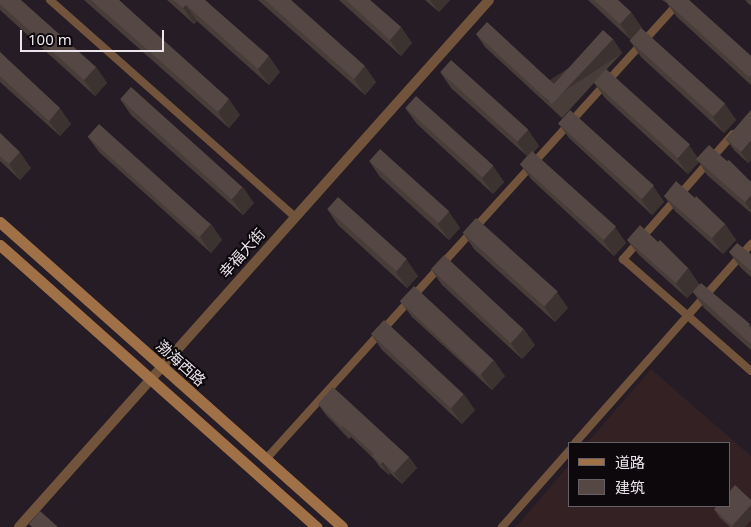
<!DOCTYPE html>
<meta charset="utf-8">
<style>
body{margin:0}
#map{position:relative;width:751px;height:527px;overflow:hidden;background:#251c25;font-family:"Noto Sans","Noto Sans SC",sans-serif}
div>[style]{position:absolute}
.commercial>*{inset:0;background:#342124}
.minor>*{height:8px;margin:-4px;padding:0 4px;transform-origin:4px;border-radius:4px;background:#71543b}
.tertiary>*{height:10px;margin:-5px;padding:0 5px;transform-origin:5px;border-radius:5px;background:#71543b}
.secondary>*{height:11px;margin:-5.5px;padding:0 5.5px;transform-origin:5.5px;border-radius:5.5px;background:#a07047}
.wall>*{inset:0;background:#493d3a}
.shaded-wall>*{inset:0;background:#3c3230;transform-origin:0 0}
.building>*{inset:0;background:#554744;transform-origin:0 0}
span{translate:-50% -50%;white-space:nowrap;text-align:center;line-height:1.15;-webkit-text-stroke:4px #0c080c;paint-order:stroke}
.street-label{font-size:15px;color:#ece6ec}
.legend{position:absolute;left:568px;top:442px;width:162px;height:65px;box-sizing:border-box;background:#0c080c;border:1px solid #666166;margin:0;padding:6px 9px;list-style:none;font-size:15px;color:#ece6ec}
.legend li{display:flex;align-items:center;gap:10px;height:25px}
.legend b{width:25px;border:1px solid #666166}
.scale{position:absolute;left:20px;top:30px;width:144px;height:22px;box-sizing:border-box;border:2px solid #ece6ec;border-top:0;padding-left:6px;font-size:15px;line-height:18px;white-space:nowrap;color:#ece6ec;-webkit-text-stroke:4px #0c080c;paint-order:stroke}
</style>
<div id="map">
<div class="commercial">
<div style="clip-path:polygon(651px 369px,751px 456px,751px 527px,516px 527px,570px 464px,570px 506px,730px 506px,730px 443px,587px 443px)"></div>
</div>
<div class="minor">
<div style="left:50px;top:0;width:327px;rotate:41.5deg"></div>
<div style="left:733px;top:134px;width:167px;rotate:131.3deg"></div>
<div style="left:623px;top:259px;width:170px;rotate:41.2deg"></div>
<div style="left:575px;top:443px;width:266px;rotate:-48.5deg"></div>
<div style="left:266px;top:459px;width:619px;rotate:-47.88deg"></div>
<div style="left:502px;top:527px;width:103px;rotate:-48.6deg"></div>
</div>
<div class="tertiary">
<div style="left:19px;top:527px;width:706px;rotate:-48.27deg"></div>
</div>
<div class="secondary">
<div style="left:0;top:222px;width:458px;rotate:41.7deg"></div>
<div style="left:0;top:245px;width:424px;rotate:41.7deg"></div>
</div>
<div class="wall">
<div style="clip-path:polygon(0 0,96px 67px,107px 83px,95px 96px,0 10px)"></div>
<div style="clip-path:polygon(84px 0,119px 0,240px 115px,229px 128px)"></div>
<div style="clip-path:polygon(167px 0,205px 0,280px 72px,269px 85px,197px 21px,194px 24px)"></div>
<div style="clip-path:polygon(258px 0,291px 0,376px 82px,365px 95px)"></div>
<div style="clip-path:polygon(339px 0,370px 0,401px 27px,412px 43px,401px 56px)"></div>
<div style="clip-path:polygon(425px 0,450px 0,439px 12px)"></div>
<div style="clip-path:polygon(588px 0,618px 0,631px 12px,642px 28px,642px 29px,725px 104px,736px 120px,724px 133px,641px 57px,630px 41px,631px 40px)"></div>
<div style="clip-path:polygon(662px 0,689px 0,751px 56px,751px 85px,677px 17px,666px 2px,665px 2px)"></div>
<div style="clip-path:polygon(745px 0,751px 0,751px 6px)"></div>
<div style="clip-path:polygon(476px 34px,554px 84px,613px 39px,622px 53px,606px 70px,697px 158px,751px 182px,751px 213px,707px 175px,699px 162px,688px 174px,605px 98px,594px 83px,562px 118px,485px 47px)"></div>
<div style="clip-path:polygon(0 52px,71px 124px,60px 136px,0 82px)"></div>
<div style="clip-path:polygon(440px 72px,528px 130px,539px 146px,533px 153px,615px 227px,626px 243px,614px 256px,531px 179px,520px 164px,527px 156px,451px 88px)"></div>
<div style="clip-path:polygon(120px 99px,254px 203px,243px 215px,131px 115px)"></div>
<div style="clip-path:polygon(405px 108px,493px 166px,504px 182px,493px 194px,417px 124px)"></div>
<div style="clip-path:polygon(751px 110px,751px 160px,748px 163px,734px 150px,726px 139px)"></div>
<div style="clip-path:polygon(558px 123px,653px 186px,664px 202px,652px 215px,569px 138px)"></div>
<div style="clip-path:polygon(0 133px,31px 168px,20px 180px,0 161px)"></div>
<div style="clip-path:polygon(88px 137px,211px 224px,222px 240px,211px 253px,99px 152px)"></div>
<div style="clip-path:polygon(369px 161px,449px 212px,460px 228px,449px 240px,380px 177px)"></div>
<div style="clip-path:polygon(664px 196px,695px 198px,725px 224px,736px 240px,723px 254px,675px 211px)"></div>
<div style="clip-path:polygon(327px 209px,418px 276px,407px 288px,338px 225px)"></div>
<div style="clip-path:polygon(463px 233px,568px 308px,555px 322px,474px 249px)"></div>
<div style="clip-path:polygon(627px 240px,688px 268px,699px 284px,751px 326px,751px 350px,704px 308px,693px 292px,687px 298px,639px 255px)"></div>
<div style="clip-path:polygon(729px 252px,751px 254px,751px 277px,741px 268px)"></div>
<div style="clip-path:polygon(431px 269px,535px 345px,522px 359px,442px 285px)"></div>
<div style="clip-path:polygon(400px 301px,505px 376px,492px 390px,412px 317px)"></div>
<div style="clip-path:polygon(371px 334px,475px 410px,462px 424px,382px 350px)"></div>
<div style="clip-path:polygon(318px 404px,409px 457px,417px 468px,402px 484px,390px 473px,389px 475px,380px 467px,373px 458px,351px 437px,349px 439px,326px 415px)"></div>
<div style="clip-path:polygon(751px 500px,751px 520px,744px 527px,730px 527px,720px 518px,714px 509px)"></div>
</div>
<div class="shaded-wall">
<div style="clip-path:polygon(430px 0,450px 0,439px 12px)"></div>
<div style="left:186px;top:5px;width:19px;height:4px;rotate:55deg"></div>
<div style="clip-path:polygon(631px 12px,642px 28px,631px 40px,620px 24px)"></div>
<div style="clip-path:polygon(401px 27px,412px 43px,401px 56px,390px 40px)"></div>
<div style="left:613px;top:39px;width:17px;height:89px;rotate:57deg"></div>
<div style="clip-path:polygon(269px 56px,280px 72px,269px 85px,258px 69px)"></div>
<div style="clip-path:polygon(365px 66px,376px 82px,365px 95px,354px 79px)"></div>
<div style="clip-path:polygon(96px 67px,107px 83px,95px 96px,84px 80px)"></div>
<div style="clip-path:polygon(229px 99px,240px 115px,229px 128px,218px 112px)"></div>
<div style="clip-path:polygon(725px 104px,736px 120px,724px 133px,713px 117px)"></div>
<div style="clip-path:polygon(60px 108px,71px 124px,60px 136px,49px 121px)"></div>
<div style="clip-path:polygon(528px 130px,539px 146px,528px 158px,517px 142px)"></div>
<div style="clip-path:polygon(751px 140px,751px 160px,748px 163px,741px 152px)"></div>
<div style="clip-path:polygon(689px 145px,700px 161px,696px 159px,699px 162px,688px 174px,677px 158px)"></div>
<div style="clip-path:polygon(20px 152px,31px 168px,20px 180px,9px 164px)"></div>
<div style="clip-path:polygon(493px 166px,504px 182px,493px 194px,482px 178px)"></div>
<div style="clip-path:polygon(653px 186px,664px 202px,652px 215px,641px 199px)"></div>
<div style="clip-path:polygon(243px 187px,254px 203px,243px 215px,232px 199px)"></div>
<div style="clip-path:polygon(751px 195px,751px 211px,745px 202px)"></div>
<div style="clip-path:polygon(449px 212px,460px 228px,449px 240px,438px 224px)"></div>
<div style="clip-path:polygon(211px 224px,222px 240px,211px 253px,200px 237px)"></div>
<div style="clip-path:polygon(725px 224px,736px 240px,723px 254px,712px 238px)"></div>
<div style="clip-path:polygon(615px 227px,626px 243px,614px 256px,603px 240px)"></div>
<div style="clip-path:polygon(407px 260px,418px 276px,407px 288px,396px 272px)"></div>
<div style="clip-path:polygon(688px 268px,699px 284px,687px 298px,676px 283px)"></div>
<div style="clip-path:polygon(557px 292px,568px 308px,555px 322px,544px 306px)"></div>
<div style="clip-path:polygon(524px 329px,535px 345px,522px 359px,511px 343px)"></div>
<div style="clip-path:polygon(494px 360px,505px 376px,492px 390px,481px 374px)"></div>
<div style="clip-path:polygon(464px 394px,475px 410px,462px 424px,451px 408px)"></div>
<div style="clip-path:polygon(409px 457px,417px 468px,402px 484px,394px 473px)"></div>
<div style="clip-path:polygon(383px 462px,390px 473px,389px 475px,381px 464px)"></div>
<div style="clip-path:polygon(751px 505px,751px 520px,744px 527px,733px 527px,732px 526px)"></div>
</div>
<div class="building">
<div style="clip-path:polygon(0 0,21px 0,96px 67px,84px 80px,0 4px)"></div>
<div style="clip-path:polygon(91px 0,119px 0,229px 99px,218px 112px)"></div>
<div style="clip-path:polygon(173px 0,205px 0,269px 56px,258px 69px,186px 5px,183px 8px)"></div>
<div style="clip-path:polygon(265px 0,291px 0,365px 66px,354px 79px)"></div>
<div style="clip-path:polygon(346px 0,370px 0,401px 27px,390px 40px)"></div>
<div style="clip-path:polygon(594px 0,618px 0,631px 12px,620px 24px)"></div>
<div style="clip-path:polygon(667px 0,689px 0,751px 56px,751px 75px,749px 77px,665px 1px)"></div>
<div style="clip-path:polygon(487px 22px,554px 84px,603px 30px,613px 39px,552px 104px,476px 34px)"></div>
<div style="left:641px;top:28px;width:113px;height:17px;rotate:42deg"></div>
<div style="clip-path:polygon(0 52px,60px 108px,49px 121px,0 76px)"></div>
<div style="left:451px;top:60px;width:104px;height:16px;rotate:42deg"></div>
<div style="left:606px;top:69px;width:113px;height:18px;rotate:42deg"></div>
<div style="left:131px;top:87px;width:150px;height:16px;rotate:42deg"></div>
<div style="left:416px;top:96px;width:104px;height:16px;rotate:42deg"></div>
<div style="left:570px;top:110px;width:113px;height:18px;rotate:42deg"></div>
<div style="clip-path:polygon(751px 110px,751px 140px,741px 152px,726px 139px)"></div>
<div style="left:99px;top:124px;width:150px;height:17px;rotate:42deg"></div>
<div style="clip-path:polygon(0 133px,20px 152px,9px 164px,0 156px)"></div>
<div style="clip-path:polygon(709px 145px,727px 161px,729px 160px,751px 182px,751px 195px,745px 202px,696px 159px)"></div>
<div style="left:380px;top:149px;width:93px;height:16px;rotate:42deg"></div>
<div style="left:532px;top:151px;width:113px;height:18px;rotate:42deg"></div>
<div style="clip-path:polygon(676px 181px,695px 198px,696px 196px,725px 224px,712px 238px,664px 196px)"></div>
<div style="left:338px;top:197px;width:93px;height:16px;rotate:42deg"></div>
<div style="left:476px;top:218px;width:110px;height:20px;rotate:42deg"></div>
<div style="clip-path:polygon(640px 225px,658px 242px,660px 240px,688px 268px,676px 283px,627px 240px)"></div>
<div style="clip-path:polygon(737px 243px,751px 254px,751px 271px,729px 252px)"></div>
<div style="left:444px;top:255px;width:109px;height:19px;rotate:43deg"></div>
<div style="clip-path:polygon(701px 283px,750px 324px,748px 326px,751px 329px,751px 344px,693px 292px)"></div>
<div style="left:414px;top:286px;width:109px;height:21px;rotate:43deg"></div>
<div style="left:384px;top:320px;width:109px;height:19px;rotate:43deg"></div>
<div style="clip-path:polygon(333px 387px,409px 457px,394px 473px,383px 462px,381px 464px,372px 456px,374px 454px,343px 426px,342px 428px,318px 404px)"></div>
<div style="clip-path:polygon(735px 485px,751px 500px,751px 505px,732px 526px,714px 509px,717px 506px,730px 506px,730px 491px)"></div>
<div style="clip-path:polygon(40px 511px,58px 527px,32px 527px,29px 524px)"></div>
</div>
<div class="street-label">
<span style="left:242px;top:253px;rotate:-48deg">幸福大街</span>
<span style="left:181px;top:363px;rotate:42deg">渤海西路</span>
</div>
<ul class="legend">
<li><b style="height:6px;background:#a07047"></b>道路</li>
<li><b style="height:14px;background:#554744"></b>建筑</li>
</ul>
<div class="scale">100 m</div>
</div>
